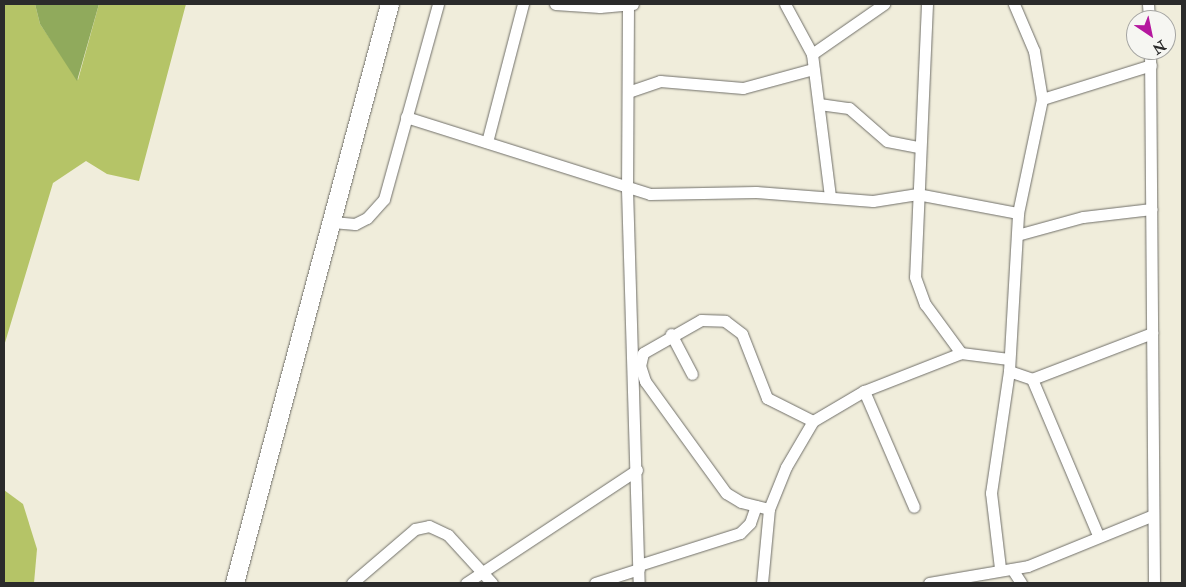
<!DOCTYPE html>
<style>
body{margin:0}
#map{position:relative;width:1186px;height:587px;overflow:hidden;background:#f0eddb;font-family:"IM FELL Double Pica",serif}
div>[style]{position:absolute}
.green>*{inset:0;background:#b5c467}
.forest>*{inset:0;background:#90aa5c}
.roads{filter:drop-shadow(0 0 1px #706f69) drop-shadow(0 0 1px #706f69)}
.minor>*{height:11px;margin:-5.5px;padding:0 5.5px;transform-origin:5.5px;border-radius:5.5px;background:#fff}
.primary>*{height:18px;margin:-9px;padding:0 9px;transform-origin:9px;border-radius:9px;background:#fff}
span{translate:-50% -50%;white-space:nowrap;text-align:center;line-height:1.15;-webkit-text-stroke:4.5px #f6f6f2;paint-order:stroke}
.frame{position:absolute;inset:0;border:5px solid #2b2b2b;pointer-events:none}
.north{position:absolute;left:1126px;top:10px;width:50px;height:50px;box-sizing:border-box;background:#f6f6f2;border:1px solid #a5a5a2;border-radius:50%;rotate:146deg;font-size:14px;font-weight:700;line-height:20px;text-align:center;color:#2b2b2b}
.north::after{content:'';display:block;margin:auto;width:18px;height:22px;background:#b5179e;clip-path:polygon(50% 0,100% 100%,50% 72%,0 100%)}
</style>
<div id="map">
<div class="green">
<div style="clip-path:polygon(4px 4px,35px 4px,40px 24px,78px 80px,99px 4px,186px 4px,139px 181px,107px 174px,86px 161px,53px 183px,4px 346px)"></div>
<div style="clip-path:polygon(4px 490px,23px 504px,37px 549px,34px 583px,4px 583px)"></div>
</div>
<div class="forest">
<div style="clip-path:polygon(35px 4px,99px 4px,77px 81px,40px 24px)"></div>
</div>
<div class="roads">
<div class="minor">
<div style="left:555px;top:4px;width:45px;rotate:3.8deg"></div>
<div style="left:600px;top:7px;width:33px;rotate:-5deg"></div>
<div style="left:628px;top:4px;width:185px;rotate:90.3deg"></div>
<div style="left:627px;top:189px;width:394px;rotate:88.3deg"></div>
<div style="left:785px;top:4px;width:57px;rotate:61.6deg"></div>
<div style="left:812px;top:54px;width:144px;rotate:82.8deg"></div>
<div style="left:927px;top:4px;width:273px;rotate:92.5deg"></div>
<div style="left:915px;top:277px;width:29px;rotate:70deg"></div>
<div style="left:925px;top:304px;width:61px;rotate:53.7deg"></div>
<div style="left:1148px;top:4px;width:16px;rotate:86deg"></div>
<div style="left:1150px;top:50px;width:533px;rotate:89.57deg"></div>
<div style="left:812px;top:54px;width:88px;rotate:-34.8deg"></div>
<div style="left:628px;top:92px;width:34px;rotate:-19deg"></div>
<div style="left:660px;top:81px;width:83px;rotate:4.8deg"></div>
<div style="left:743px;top:88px;width:73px;rotate:-15.2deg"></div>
<div style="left:1042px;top:99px;width:114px;rotate:-17.3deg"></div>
<div style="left:819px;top:104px;width:30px;rotate:8deg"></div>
<div style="left:849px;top:108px;width:50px;rotate:41deg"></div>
<div style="left:887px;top:141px;width:32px;rotate:11deg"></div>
<div style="left:406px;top:117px;width:256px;rotate:17.5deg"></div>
<div style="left:650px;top:194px;width:106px;rotate:-1.1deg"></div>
<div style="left:756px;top:192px;width:117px;rotate:4.4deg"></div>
<div style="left:873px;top:201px;width:45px;rotate:-9deg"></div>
<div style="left:917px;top:194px;width:103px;rotate:10.7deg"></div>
<div style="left:487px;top:142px;width:143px;rotate:-75.4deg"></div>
<div style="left:332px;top:222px;width:23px;rotate:5deg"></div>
<div style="left:355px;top:224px;width:13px;rotate:-27deg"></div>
<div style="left:367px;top:218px;width:25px;rotate:-48deg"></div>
<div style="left:384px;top:199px;width:202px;rotate:-74.5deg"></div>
<div style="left:1017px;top:235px;width:68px;rotate:-15.3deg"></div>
<div style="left:1083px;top:217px;width:69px;rotate:-6.6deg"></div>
<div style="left:671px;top:334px;width:45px;rotate:62.3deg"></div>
<div style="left:1009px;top:371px;width:24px;rotate:19deg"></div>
<div style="left:1032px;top:379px;width:169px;rotate:67.1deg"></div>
<div style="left:1032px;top:379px;width:129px;rotate:-21deg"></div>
<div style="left:864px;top:391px;width:126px;rotate:66.7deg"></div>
<div style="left:769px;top:509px;width:29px;rotate:-166deg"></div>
<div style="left:741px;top:502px;width:17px;rotate:-149deg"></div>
<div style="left:726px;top:493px;width:138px;rotate:-125.9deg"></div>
<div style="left:645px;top:381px;width:16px;rotate:-108deg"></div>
<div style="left:640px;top:366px;width:13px;rotate:-77deg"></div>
<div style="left:643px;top:353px;width:67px;rotate:-29.6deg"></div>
<div style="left:701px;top:320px;width:24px;rotate:2deg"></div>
<div style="left:725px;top:321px;width:21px;rotate:37deg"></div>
<div style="left:742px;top:334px;width:69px;rotate:68.7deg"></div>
<div style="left:767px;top:398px;width:51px;rotate:26.6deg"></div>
<div style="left:639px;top:565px;width:106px;rotate:-17.6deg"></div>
<div style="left:740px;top:533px;width:14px;rotate:-45deg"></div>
<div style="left:750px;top:523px;width:18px;rotate:-71deg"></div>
<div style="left:1000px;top:568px;width:76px;rotate:-96.8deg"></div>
<div style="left:991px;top:493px;width:123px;rotate:-81.6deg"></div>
<div style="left:1009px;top:371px;width:158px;rotate:-86.7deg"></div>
<div style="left:1018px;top:213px;width:116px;rotate:-78.1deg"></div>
<div style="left:1042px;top:99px;width:49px;rotate:-99.5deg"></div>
<div style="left:1034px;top:51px;width:51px;rotate:-113.1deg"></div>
<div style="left:1012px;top:569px;width:17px;rotate:57deg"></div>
<div style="left:352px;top:583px;width:83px;rotate:-40.6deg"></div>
<div style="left:415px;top:529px;width:14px;rotate:-12deg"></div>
<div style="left:429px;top:526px;width:21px;rotate:25deg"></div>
<div style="left:448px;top:535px;width:65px;rotate:47.5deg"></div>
<div style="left:466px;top:583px;width:205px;rotate:-33.5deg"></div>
<div style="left:595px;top:583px;width:46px;rotate:-17.7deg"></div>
<div style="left:762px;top:583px;width:74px;rotate:-84.6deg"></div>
<div style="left:769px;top:509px;width:45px;rotate:-68deg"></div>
<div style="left:786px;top:467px;width:53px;rotate:-59.6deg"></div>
<div style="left:813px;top:421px;width:59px;rotate:-30.5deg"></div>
<div style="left:864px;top:391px;width:104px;rotate:-21.4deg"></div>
<div style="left:961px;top:353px;width:48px;rotate:7.1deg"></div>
<div style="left:929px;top:583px;width:100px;rotate:-9.7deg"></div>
<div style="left:1028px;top:566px;width:133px;rotate:-22.1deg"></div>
</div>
<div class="primary">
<div style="left:235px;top:583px;width:599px;rotate:-75.01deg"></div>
</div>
</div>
<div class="frame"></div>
<div class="north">N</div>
</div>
